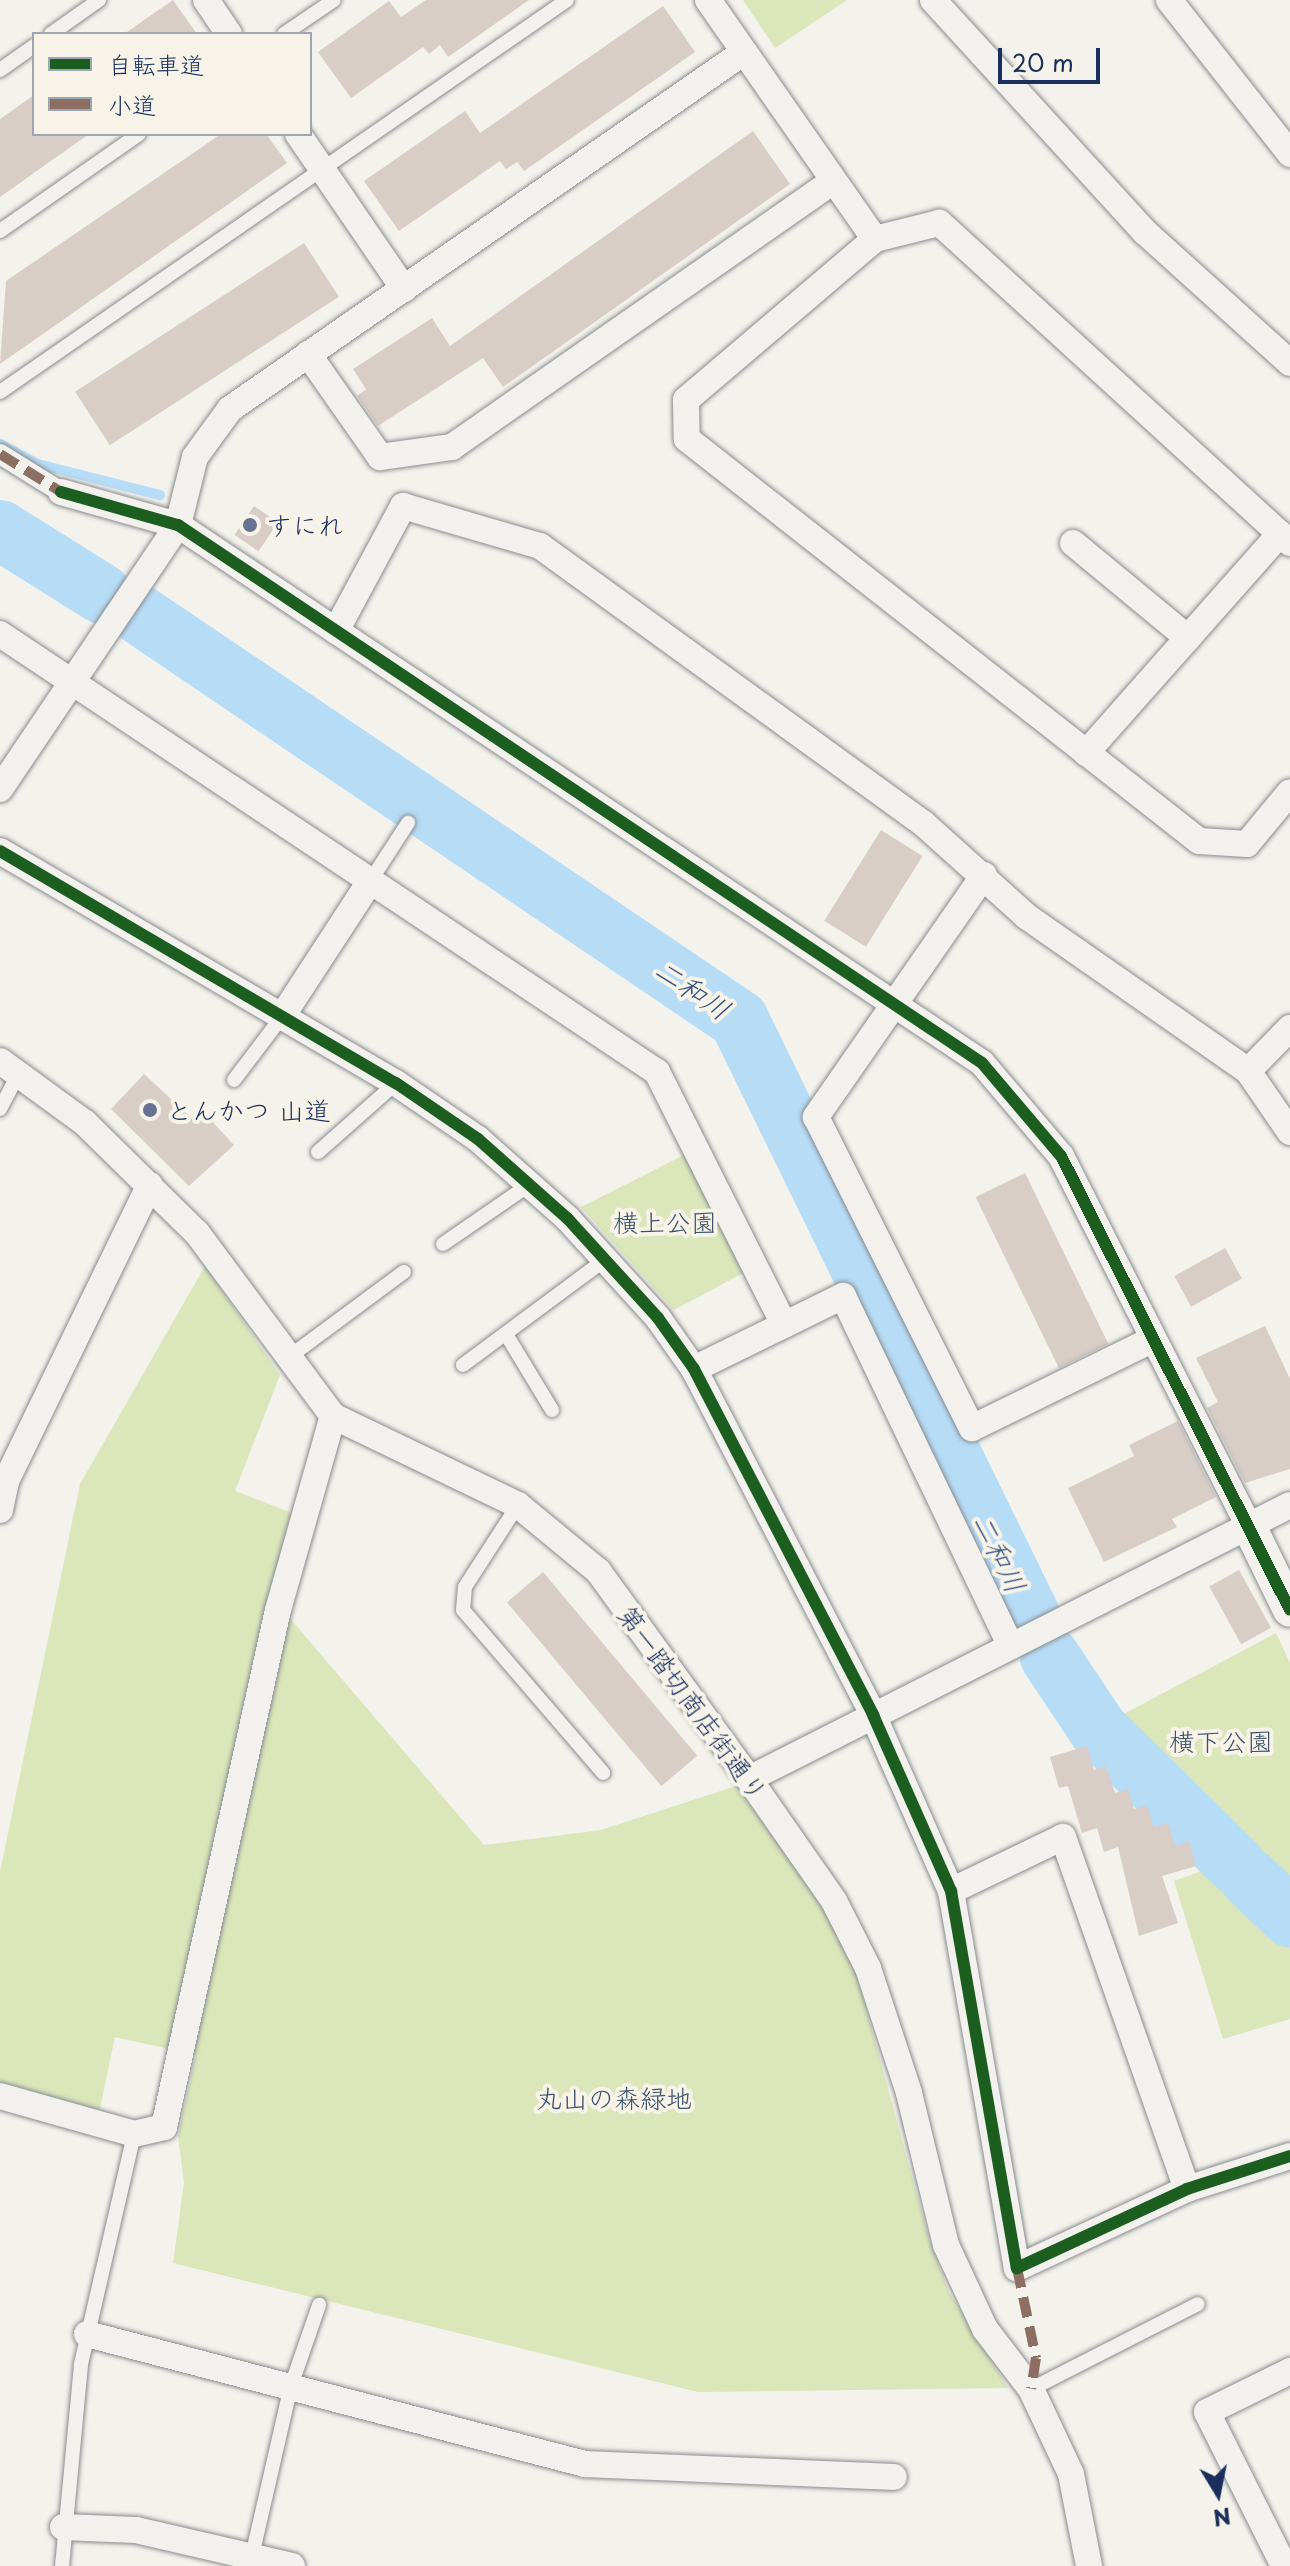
<!DOCTYPE html>
<meta charset="utf-8">
<style>
body{margin:0}
#map{position:relative;width:1290px;height:2566px;overflow:hidden;background:#f4f2ec;font-family:"Playpen Sans","Klee One",sans-serif}
div>[style]{position:absolute}
.green>*{inset:0;background:#dbe6ba}
.stream>*{height:10px;margin:-5px;padding:0 5px;transform-origin:5px;border-radius:5px;background:#b7dcf6}
.river>*{height:60px;margin:-30px;padding:0 30px;transform-origin:30px;border-radius:30px;background:#b7dcf6}
.building>*{inset:0;background:#d8cdc7;transform-origin:0 0}
.roads{filter:drop-shadow(0 0 2px #898c92) drop-shadow(0 0 2px #898c92)}
.service>*{height:14px;margin:-7px;padding:0 7px;transform-origin:7px;border-radius:7px;background:#f2f1ed}
.pedestrian>*{height:20px;margin:-10px;padding:0 10px;transform-origin:10px;border-radius:10px;background:#f2f1ed}
.minor>*{height:26px;margin:-13px;padding:0 13px;transform-origin:13px;border-radius:13px;background:#f2f1ed}
.tertiary>*{height:34px;margin:-17px;padding:0 17px;transform-origin:17px;border-radius:17px;background:#f2f1ed}
.quiet>*{height:10px;margin-top:-5px;transform-origin:0;background:repeating-linear-gradient(90deg,#8d6e63 0 20px,transparent 0 30px)}
.cycleway>*{height:12px;margin:-6px;padding:0 6px;transform-origin:6px;border-radius:6px;background:#1b5e20}
.dots>*{width:22px;height:22px;translate:-50% -50%;box-sizing:border-box;border:4px solid #f7f3e8;border-radius:50%}
span{translate:-50% -50%;white-space:nowrap;text-align:center;line-height:1.15;-webkit-text-stroke:8px #f7f3e8;paint-order:stroke}
.poi-label{font-size:26px;color:#1b2f5e}
.left{translate:0 -50%;text-align:left}
.park-label{font-size:26px;color:#3d5268}
.street-label{font-size:26px;color:#1b2f5e}
.water-label{font-size:28px;color:#35507d;font-style:italic}
.legend{position:absolute;left:32px;top:32px;width:280px;height:104px;box-sizing:border-box;background:#f7f3e8;border:2px solid #9fa5b1;margin:0;padding:10px 14px;list-style:none;font-size:24px;color:#1b2f5e}
.legend li{display:flex;align-items:center;gap:16px;height:40px}
.legend b{width:40px;border:2px solid #9fa5b1}
.north{position:absolute;left:1178px;top:2454px;width:80px;height:80px;-webkit-text-stroke:6px #f7f3e8;paint-order:stroke;rotate:170deg;font-size:22px;font-weight:700;line-height:32px;text-align:center;color:#1b2f5e}
.north::after{content:'';display:block;margin:auto;width:28px;height:36px;background:#1b2f5e;clip-path:polygon(50% 0,100% 100%,50% 72%,0 100%)}
.scale{position:absolute;left:998px;top:48px;width:102px;height:36px;box-sizing:border-box;border:4px solid #1b2f5e;border-top:0;padding-left:10px;font-size:24px;line-height:28px;white-space:nowrap;color:#1b2f5e;-webkit-text-stroke:6px #f7f3e8;paint-order:stroke}
</style>
<div id="map">
<div class="green">
<div style="clip-path:polygon(743px 0,847px 0,775px 48px)"></div>
<div style="clip-path:polygon(688px 1153px,747px 1271px,674px 1310px,581px 1207px)"></div>
<div style="clip-path:polygon(205px 1266px,280px 1375px,235px 1491px,292px 1513px,269px 1594px,484px 1845px,601px 1830px,736px 1786px,822px 1904px,857px 1975px,930px 2242px,949px 2292px,1008px 2388px,698px 2392px,173px 2263px,184px 2183px,178px 2136px,196px 2055px,115px 2037px,99px 2113px,0 2087px,0 1872px,80px 1484px)"></div>
<div style="clip-path:polygon(1276px 1633px,1290px 1663px,1290px 1899px,1103px 1725px)"></div>
<div style="clip-path:polygon(1218px 1865px,1290px 1935px,1290px 2019px,1223px 2039px,1174px 1881px)"></div>
</div>
<div class="stream">
<div style="left:0;top:444px;width:43px;rotate:27.8deg"></div>
<div style="left:38px;top:464px;width:126px;rotate:14.3deg"></div>
</div>
<div class="river">
<div style="left:0;top:530px;width:120px;rotate:32.1deg"></div>
<div style="left:140px;top:615px;width:723px;rotate:34.06deg"></div>
<div style="left:739px;top:1020px;width:660px;rotate:63.94deg"></div>
<div style="left:1050px;top:1657px;width:87px;rotate:56.3deg"></div>
<div style="left:1098px;top:1729px;width:194px;rotate:44.6deg"></div>
<div style="left:1249px;top:1878px;width:57px;rotate:43.6deg"></div>
</div>
<div class="building">
<div style="clip-path:polygon(173px 0,197px 34px,124px 34px)"></div>
<div style="clip-path:polygon(426px 0,529px 0,448px 57px,440px 45px,429px 54px,423px 47px,351px 98px,318px 52px,389px 1px,401px 17px)"></div>
<div style="clip-path:polygon(663px 6px,695px 52px,524px 171px,517px 162px,506px 169px,500px 161px,399px 231px,364px 181px,465px 111px,480px 133px)"></div>
<div style="clip-path:polygon(34px 95px,34px 134px,89px 134px,0 197px,0 119px)"></div>
<div style="clip-path:polygon(753px 131px,790px 184px,503px 387px,483px 358px,378px 426px,357px 396px,366px 389px,353px 369px,432px 318px,450px 346px)"></div>
<div style="clip-path:polygon(221px 134px,266px 134px,287px 163px,0 364px,6px 281px)"></div>
<div style="left:304px;top:243px;width:64px;height:273px;rotate:57deg"></div>
<div style="left:254px;top:506px;width:29px;height:35px;rotate:34deg"></div>
<div style="left:881px;top:830px;width:49px;height:107px;rotate:32deg"></div>
<div style="clip-path:polygon(144px 1074px,196px 1122px,205px 1114px,234px 1145px,189px 1186px,111px 1109px)"></div>
<div style="left:1025px;top:1173px;width:190px;height:55px;rotate:64deg"></div>
<div style="left:1225px;top:1248px;width:35px;height:58px;rotate:61deg"></div>
<div style="clip-path:polygon(1265px 1326px,1290px 1379px,1290px 1469px,1245px 1483px,1207px 1408px,1218px 1402px,1196px 1358px)"></div>
<div style="clip-path:polygon(1178px 1421px,1216px 1497px,1172px 1519px,1177px 1527px,1104px 1562px,1068px 1488px,1134px 1456px,1129px 1445px)"></div>
<div style="left:1239px;top:1570px;width:66px;height:34px;rotate:61deg"></div>
<div style="left:543px;top:1572px;width:240px;height:47px;rotate:50deg"></div>
<div style="clip-path:polygon(1087px 1746px,1094px 1770px,1106px 1766px,1115px 1793px,1128px 1789px,1134px 1809px,1147px 1805px,1154px 1827px,1168px 1823px,1175px 1846px,1189px 1841px,1196px 1866px,1162px 1876px,1178px 1923px,1139px 1936px,1118px 1847px,1104px 1852px,1097px 1828px,1082px 1833px,1068px 1786px,1059px 1788px,1050px 1757px)"></div>
</div>
<div class="roads">
<div class="service">
<div style="left:51px;top:34px;width:59px;rotate:-35.3deg"></div>
<div style="left:284px;top:34px;width:60px;rotate:-34.2deg"></div>
<div style="left:0;top:70px;width:42px;rotate:-35.2deg"></div>
<div style="left:0;top:231px;width:169px;rotate:-34.9deg"></div>
<div style="left:0;top:392px;width:689px;rotate:-34.66deg"></div>
<div style="left:369px;top:883px;width:72px;rotate:-57deg"></div>
<div style="left:234px;top:1080px;width:78px;rotate:-52.8deg"></div>
<div style="left:0;top:1109px;width:41px;rotate:-62.2deg"></div>
<div style="left:318px;top:1152px;width:104px;rotate:-41.5deg"></div>
<div style="left:443px;top:1244px;width:104px;rotate:-34.5deg"></div>
<div style="left:506px;top:1334px;width:89px;rotate:58.8deg"></div>
<div style="left:289px;top:1357px;width:143px;rotate:-36.5deg"></div>
<div style="left:463px;top:1365px;width:179px;rotate:-36.6deg"></div>
<div style="left:518px;top:1505px;width:98px;rotate:122.9deg"></div>
<div style="left:465px;top:1587px;width:23px;rotate:95deg"></div>
<div style="left:463px;top:1610px;width:215px;rotate:49.3deg"></div>
<div style="left:1031px;top:2389px;width:187px;rotate:-27deg"></div>
<div style="left:252px;top:2556px;width:174px;rotate:-77.1deg"></div>
<div style="left:291px;top:2386px;width:86px;rotate:-70.9deg"></div>
<div style="left:62px;top:2566px;width:203px;rotate:-84.6deg"></div>
<div style="left:81px;top:2364px;width:236px;rotate:-77deg"></div>
</div>
<div class="pedestrian">
<div style="left:0;top:454px;width:72px;rotate:31.9deg"></div>
</div>
<div class="minor">
<div style="left:206px;top:0;width:41px;rotate:55.9deg"></div>
<div style="left:708px;top:0;width:292px;rotate:55.1deg"></div>
<div style="left:933px;top:0;width:314px;rotate:47.6deg"></div>
<div style="left:1145px;top:232px;width:195px;rotate:42.1deg"></div>
<div style="left:1169px;top:0;width:196px;rotate:51.8deg"></div>
<div style="left:298px;top:134px;width:188px;rotate:55.6deg"></div>
<div style="left:308px;top:354px;width:126px;rotate:55deg"></div>
<div style="left:380px;top:457px;width:73px;rotate:-7.9deg"></div>
<div style="left:452px;top:447px;width:465px;rotate:-34.9deg"></div>
<div style="left:61px;top:492px;width:122px;rotate:15.8deg"></div>
<div style="left:178px;top:525px;width:967px;rotate:33.79deg"></div>
<div style="left:982px;top:1063px;width:122px;rotate:49.7deg"></div>
<div style="left:1061px;top:1156px;width:415px;rotate:63.1deg"></div>
<div style="left:1073px;top:543px;width:149px;rotate:39.6deg"></div>
<div style="left:1290px;top:543px;width:475px;rotate:-137.6deg"></div>
<div style="left:939px;top:223px;width:66px;rotate:166deg"></div>
<div style="left:875px;top:239px;width:248px;rotate:139.6deg"></div>
<div style="left:686px;top:400px;width:39px;rotate:89deg"></div>
<div style="left:687px;top:439px;width:651px;rotate:38.14deg"></div>
<div style="left:1199px;top:841px;width:48px;rotate:3.6deg"></div>
<div style="left:1247px;top:844px;width:67px;rotate:-50.4deg"></div>
<div style="left:336px;top:631px;width:142px;rotate:-61.8deg"></div>
<div style="left:403px;top:506px;width:143px;rotate:16.3deg"></div>
<div style="left:540px;top:546px;width:474px;rotate:35.9deg"></div>
<div style="left:924px;top:824px;width:137px;rotate:42deg"></div>
<div style="left:1026px;top:916px;width:271px;rotate:34.9deg"></div>
<div style="left:1248px;top:1071px;width:74px;rotate:55.5deg"></div>
<div style="left:0;top:634px;width:790px;rotate:33.69deg"></div>
<div style="left:657px;top:1072px;width:283px;rotate:63.3deg"></div>
<div style="left:1086px;top:753px;width:293px;rotate:-48.5deg"></div>
<div style="left:0;top:789px;width:318px;rotate:-56deg"></div>
<div style="left:178px;top:525px;width:70px;rotate:-76deg"></div>
<div style="left:195px;top:457px;width:59px;rotate:-53.9deg"></div>
<div style="left:230px;top:409px;width:626px;rotate:-34.78deg"></div>
<div style="left:0;top:851px;width:459px;rotate:30.4deg"></div>
<div style="left:396px;top:1083px;width:99px;rotate:34.3deg"></div>
<div style="left:478px;top:1139px;width:120px;rotate:41.6deg"></div>
<div style="left:568px;top:1219px;width:134px;rotate:47.7deg"></div>
<div style="left:658px;top:1318px;width:62px;rotate:54.8deg"></div>
<div style="left:694px;top:1369px;width:390px;rotate:62.6deg"></div>
<div style="left:873px;top:1715px;width:193px;rotate:66.1deg"></div>
<div style="left:951px;top:1891px;width:383px;rotate:80.1deg"></div>
<div style="left:1017px;top:2268px;width:187px;rotate:-24.9deg"></div>
<div style="left:1187px;top:2189px;width:108px;rotate:-17.8deg"></div>
<div style="left:984px;top:875px;width:295px;rotate:124.8deg"></div>
<div style="left:816px;top:1117px;width:348px;rotate:63.4deg"></div>
<div style="left:972px;top:1428px;width:200px;rotate:-26.1deg"></div>
<div style="left:281px;top:1018px;width:161px;rotate:-56.9deg"></div>
<div style="left:0;top:1061px;width:105px;rotate:36.1deg"></div>
<div style="left:85px;top:1123px;width:157px;rotate:44.5deg"></div>
<div style="left:197px;top:1233px;width:228px;rotate:53.4deg"></div>
<div style="left:333px;top:1416px;width:205px;rotate:25.7deg"></div>
<div style="left:518px;top:1505px;width:104px;rotate:39.5deg"></div>
<div style="left:598px;top:1571px;width:257px;rotate:54deg"></div>
<div style="left:749px;top:1779px;width:149px;rotate:55.1deg"></div>
<div style="left:834px;top:1901px;width:75px;rotate:63.1deg"></div>
<div style="left:868px;top:1968px;width:132px;rotate:71.8deg"></div>
<div style="left:909px;top:2093px;width:156px;rotate:76.3deg"></div>
<div style="left:946px;top:2245px;width:93px;rotate:65.1deg"></div>
<div style="left:985px;top:2329px;width:76px;rotate:52.5deg"></div>
<div style="left:1031px;top:2389px;width:94px;rotate:64.8deg"></div>
<div style="left:1071px;top:2474px;width:94px;rotate:78.9deg"></div>
<div style="left:1248px;top:1071px;width:60px;rotate:-45.7deg"></div>
<div style="left:694px;top:1369px;width:166px;rotate:-26.1deg"></div>
<div style="left:843px;top:1296px;width:388px;rotate:64.4deg"></div>
<div style="left:0;top:1510px;width:30px;rotate:-78deg"></div>
<div style="left:6px;top:1481px;width:329px;rotate:-64.1deg"></div>
<div style="left:749px;top:1779px;width:606px;rotate:-26.86deg"></div>
<div style="left:951px;top:1891px;width:124px;rotate:-25.7deg"></div>
<div style="left:1063px;top:1837px;width:373px;rotate:70.6deg"></div>
<div style="left:0;top:2096px;width:139px;rotate:15.8deg"></div>
<div style="left:134px;top:2134px;width:31px;rotate:-13deg"></div>
<div style="left:164px;top:2127px;width:529px;rotate:-77.57deg"></div>
<div style="left:278px;top:1610px;width:202px;rotate:-74.2deg"></div>
<div style="left:87px;top:2334px;width:515px;rotate:14.63deg"></div>
<div style="left:585px;top:2464px;width:309px;rotate:2.4deg"></div>
<div style="left:63px;top:2527px;width:73px;rotate:2.4deg"></div>
<div style="left:136px;top:2530px;width:160px;rotate:13deg"></div>
<div style="left:1284px;top:2566px;width:172px;rotate:-116.6deg"></div>
<div style="left:1207px;top:2412px;width:93px;rotate:-26.3deg"></div>
</div>
<div class="tertiary">
<div style="left:1249px;top:1526px;width:93px;rotate:64deg"></div>
</div>
</div>
<div class="quiet">
<div style="left:0;top:454px;width:72px;rotate:31.9deg"></div>
<div style="left:1017px;top:2268px;width:92px;rotate:78.1deg"></div>
<div style="left:1036px;top:2358px;width:31px;rotate:99deg"></div>
</div>
<div class="cycleway">
<div style="left:61px;top:492px;width:122px;rotate:15.8deg"></div>
<div style="left:178px;top:525px;width:967px;rotate:33.79deg"></div>
<div style="left:982px;top:1063px;width:122px;rotate:49.7deg"></div>
<div style="left:1061px;top:1156px;width:508px;rotate:63.23deg"></div>
<div style="left:0;top:851px;width:459px;rotate:30.4deg"></div>
<div style="left:396px;top:1083px;width:99px;rotate:34.3deg"></div>
<div style="left:478px;top:1139px;width:120px;rotate:41.6deg"></div>
<div style="left:568px;top:1219px;width:134px;rotate:47.7deg"></div>
<div style="left:658px;top:1318px;width:62px;rotate:54.8deg"></div>
<div style="left:694px;top:1369px;width:390px;rotate:62.6deg"></div>
<div style="left:873px;top:1715px;width:193px;rotate:66.1deg"></div>
<div style="left:951px;top:1891px;width:383px;rotate:80.1deg"></div>
<div style="left:1017px;top:2268px;width:187px;rotate:-24.9deg"></div>
<div style="left:1187px;top:2189px;width:108px;rotate:-17.8deg"></div>
</div>
<div class="dots">
<div style="left:250px;top:525px;background:#677390"></div>
<div style="left:150px;top:1110px;background:#677390"></div>
</div>
<div class="poi-label">
<span class="left" style="left:266px;top:525px">すにれ</span>
<span class="left" style="left:166px;top:1110px">とんかつ 山道</span>
</div>
<div class="park-label">
<span style="left:665px;top:1222px">横上公園</span>
<span style="left:1221px;top:1741px">横下公園</span>
<span style="left:614px;top:2098px">丸山の森緑地</span>
</div>
<div class="street-label">
<span style="left:693px;top:1703px;rotate:54deg">第一踏切商店街通り</span>
</div>
<div class="water-label">
<span style="left:693px;top:989px;rotate:34deg">二和川</span>
<span style="left:1000px;top:1553px;rotate:64deg">二和川</span>
</div>
<ul class="legend">
<li><b style="height:10px;background:#1b5e20"></b>自転車道</li>
<li><b style="height:10px;background:#8d6e63"></b>小道</li>
</ul>
<div class="north">N</div>
<div class="scale">20 m</div>
</div>
